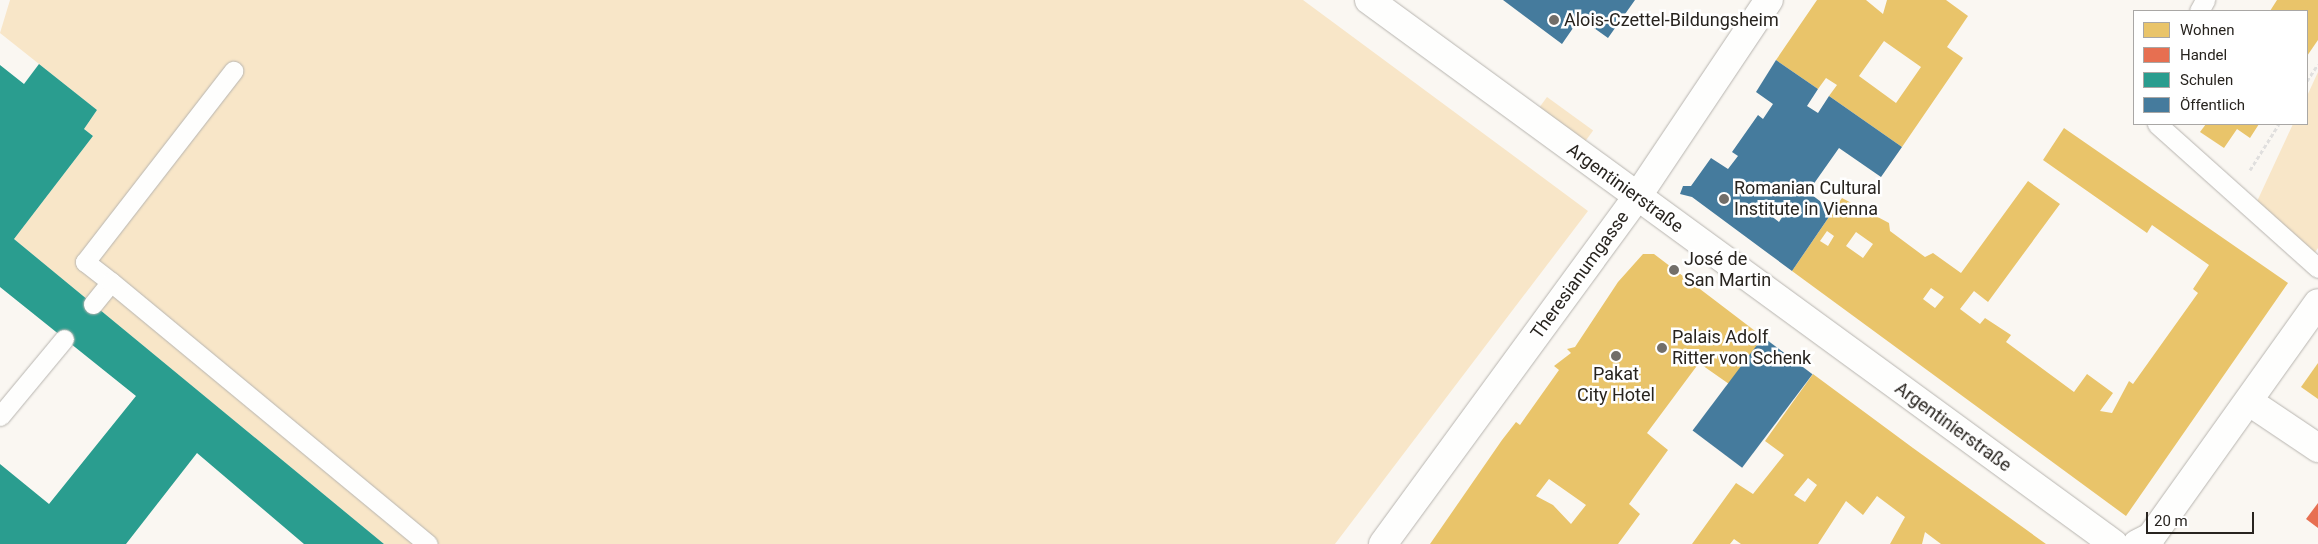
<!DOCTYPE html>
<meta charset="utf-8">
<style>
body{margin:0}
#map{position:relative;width:2318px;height:544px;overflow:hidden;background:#faf7f2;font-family:Roboto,sans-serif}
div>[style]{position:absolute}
.green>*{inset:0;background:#f8e6c8;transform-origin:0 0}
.homes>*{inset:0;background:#e9c46a}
.shops>*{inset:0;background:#e76f51}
.schools>*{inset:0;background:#2a9d8f}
.public>*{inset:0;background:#457b9d;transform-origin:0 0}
.path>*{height:3px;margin-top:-1.5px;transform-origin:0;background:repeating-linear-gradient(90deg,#e0dfde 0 4px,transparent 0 6.5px)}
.roads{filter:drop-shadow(0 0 1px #b7b4af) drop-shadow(0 0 1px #b7b4af)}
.service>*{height:19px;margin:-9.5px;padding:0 9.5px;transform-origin:9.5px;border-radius:9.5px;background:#fefefd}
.minor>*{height:28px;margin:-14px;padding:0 14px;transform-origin:14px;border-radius:14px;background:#fefefd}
.dots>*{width:14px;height:14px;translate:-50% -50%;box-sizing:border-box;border:2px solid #fff;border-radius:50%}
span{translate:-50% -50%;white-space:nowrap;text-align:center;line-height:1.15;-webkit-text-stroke:5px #fff;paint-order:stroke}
.poi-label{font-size:18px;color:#28241f}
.left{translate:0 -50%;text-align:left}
.street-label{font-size:18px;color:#28241f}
.legend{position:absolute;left:2133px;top:10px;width:175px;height:115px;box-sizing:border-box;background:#fff;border:1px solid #a9a7a5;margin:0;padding:6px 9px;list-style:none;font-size:15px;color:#28241f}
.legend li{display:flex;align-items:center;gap:10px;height:25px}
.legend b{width:25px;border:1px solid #a9a7a5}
.scale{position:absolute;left:2146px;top:512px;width:108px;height:22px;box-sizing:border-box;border:2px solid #28241f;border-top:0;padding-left:6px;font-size:15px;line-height:18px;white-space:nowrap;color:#28241f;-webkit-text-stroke:4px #fff;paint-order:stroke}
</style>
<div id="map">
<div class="green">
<div style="clip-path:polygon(10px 0,1303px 0,1588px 211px,1335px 544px,384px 544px,14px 239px,93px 136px,84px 129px,97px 110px,0 33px)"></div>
<div style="clip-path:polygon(2318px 72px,2318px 248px,2309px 261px,2253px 210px,2293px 124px,2307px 124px,2307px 96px)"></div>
<div style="left:1547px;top:97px;width:57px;height:13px;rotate:36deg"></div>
</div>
<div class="homes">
<div style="clip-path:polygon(evenodd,1817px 0,1866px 0,1883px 14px,1887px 0,1946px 0,1968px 16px,1947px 47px,1963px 58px,1902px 147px,1829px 96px,1837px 85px,1826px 78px,1818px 89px,1776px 60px,1817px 0,1884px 41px,1921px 67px,1896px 103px,1859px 76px,1884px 41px)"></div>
<div style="clip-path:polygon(2277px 0,2318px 0,2318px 40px,2307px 56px,2307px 11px,2270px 11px)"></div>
<div style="clip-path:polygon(2206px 124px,2259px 124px,2250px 138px,2237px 129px,2224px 148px,2200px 132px)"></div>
<div style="clip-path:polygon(evenodd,2064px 128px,2288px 283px,2126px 516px,1792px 271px,1842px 198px,1889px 223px,1890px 231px,1925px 257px,1933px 253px,1961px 273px,2028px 181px,2060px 204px,1988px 302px,1974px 291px,1960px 309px,1980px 324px,1985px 318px,2011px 335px,2006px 342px,2074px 392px,2087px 374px,2113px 393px,2100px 411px,2112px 413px,2129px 381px,2133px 384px,2198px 293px,2193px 289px,2209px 265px,2152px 225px,2147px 233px,2043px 160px,2064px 128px,1827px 231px,1834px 236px,1828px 246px,1820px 241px,1827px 231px,2064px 128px,1856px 232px,1873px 244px,1863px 258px,1846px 246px,1856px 232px,2064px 128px,1931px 288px,1944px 297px,1935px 308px,1923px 299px,1931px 288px)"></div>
<div style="clip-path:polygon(evenodd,1643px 254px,1654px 254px,1763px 337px,1729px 384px,1699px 363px,1647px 433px,1668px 450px,1629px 504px,1640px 514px,1618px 544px,1430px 544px,1502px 440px,1516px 422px,1520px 425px,1559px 370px,1554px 366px,1571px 353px,1567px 349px,1575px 347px,1618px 282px,1643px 254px,1549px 479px,1586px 505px,1571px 524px,1553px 505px,1536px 496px,1549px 479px)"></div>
<div style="clip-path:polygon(2318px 363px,2318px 399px,2301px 387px)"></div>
<div style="clip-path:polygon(evenodd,1813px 374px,1913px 448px,2046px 544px,1941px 544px,1925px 532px,1922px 544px,1890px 544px,1905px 517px,1877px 496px,1863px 515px,1846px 501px,1818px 544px,1741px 544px,1734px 539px,1730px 544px,1692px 544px,1736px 483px,1753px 494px,1784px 455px,1765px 441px,1813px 374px,1808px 478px,1817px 485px,1805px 502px,1794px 495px,1808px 478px)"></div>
</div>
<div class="shops">
<div style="clip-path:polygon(2318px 503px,2318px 528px,2306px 519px)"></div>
</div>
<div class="schools">
<div style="clip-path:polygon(39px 64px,97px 110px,84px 129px,93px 136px,14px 239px,384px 544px,304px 544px,197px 453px,126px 544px,0 544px,0 464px,49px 504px,136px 396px,0 287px,0 65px,24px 84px)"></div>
</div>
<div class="public">
<div style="clip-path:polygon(1503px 0,1635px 0,1608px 38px,1580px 18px,1562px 44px)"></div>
<div style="clip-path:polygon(evenodd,1776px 60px,1818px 89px,1807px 106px,1818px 113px,1829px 96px,1902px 147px,1881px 177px,1839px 148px,1808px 192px,1833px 211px,1792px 271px,1692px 197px,1680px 194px,1683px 186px,1691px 186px,1711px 158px,1728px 169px,1738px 156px,1732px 152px,1758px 115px,1763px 119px,1773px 104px,1756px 92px,1776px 60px,1777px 205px,1786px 211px,1779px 222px,1770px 215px,1777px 205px)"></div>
<div style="left:1763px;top:337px;width:62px;height:117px;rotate:37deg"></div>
</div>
<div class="path">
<div style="left:2307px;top:81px;width:20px;rotate:-57deg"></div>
<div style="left:2250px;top:170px;width:54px;rotate:-57.8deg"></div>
</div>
<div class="roads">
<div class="service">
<div style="left:2199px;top:11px;width:13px;rotate:-61deg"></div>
<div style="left:2157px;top:124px;width:216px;rotate:41.8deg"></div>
<div style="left:111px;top:282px;width:33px;rotate:-142deg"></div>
<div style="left:85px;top:262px;width:242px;rotate:-52.2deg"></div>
<div style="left:93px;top:304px;width:28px;rotate:-51deg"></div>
<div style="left:111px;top:282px;width:411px;rotate:39.6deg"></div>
<div style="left:0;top:416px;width:100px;rotate:-50.3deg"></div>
</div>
<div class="minor">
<div style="left:1369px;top:0;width:922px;rotate:36.14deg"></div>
<div style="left:2251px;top:403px;width:81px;rotate:33.9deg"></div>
<div style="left:1383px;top:544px;width:430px;rotate:-53.8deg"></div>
<div style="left:1637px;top:197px;width:237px;rotate:-56.2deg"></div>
<div style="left:2137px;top:544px;width:16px;rotate:-27deg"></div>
<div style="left:2151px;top:537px;width:287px;rotate:-54.5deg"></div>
</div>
</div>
<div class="dots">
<div style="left:1554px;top:20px;background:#726e69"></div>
<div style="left:1724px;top:199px;background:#726e69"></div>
<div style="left:1674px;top:270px;background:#726e69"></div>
<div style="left:1662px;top:348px;background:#726e69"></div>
<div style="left:1616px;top:356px;background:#726e69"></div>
</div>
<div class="poi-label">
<span class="left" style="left:1564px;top:20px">Alois-Czettel-Bildungsheim</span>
<span class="left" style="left:1734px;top:199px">Romanian Cultural<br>Institute in Vienna</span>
<span class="left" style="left:1684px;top:270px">José de<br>San Martin</span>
<span class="left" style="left:1672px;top:348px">Palais Adolf<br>Ritter von Schenk</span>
<span style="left:1616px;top:385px">Pakat<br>City Hotel</span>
</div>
<div class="street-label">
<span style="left:1625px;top:188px;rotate:36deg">Argentinierstraße</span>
<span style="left:1580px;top:275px;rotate:-54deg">Theresianumgasse</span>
<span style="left:1953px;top:427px;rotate:36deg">Argentinierstraße</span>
</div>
<ul class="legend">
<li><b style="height:14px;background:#e9c46a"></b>Wohnen</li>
<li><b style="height:14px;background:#e76f51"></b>Handel</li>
<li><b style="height:14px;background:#2a9d8f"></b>Schulen</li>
<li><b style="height:14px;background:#457b9d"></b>Öffentlich</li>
</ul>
<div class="scale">20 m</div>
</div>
